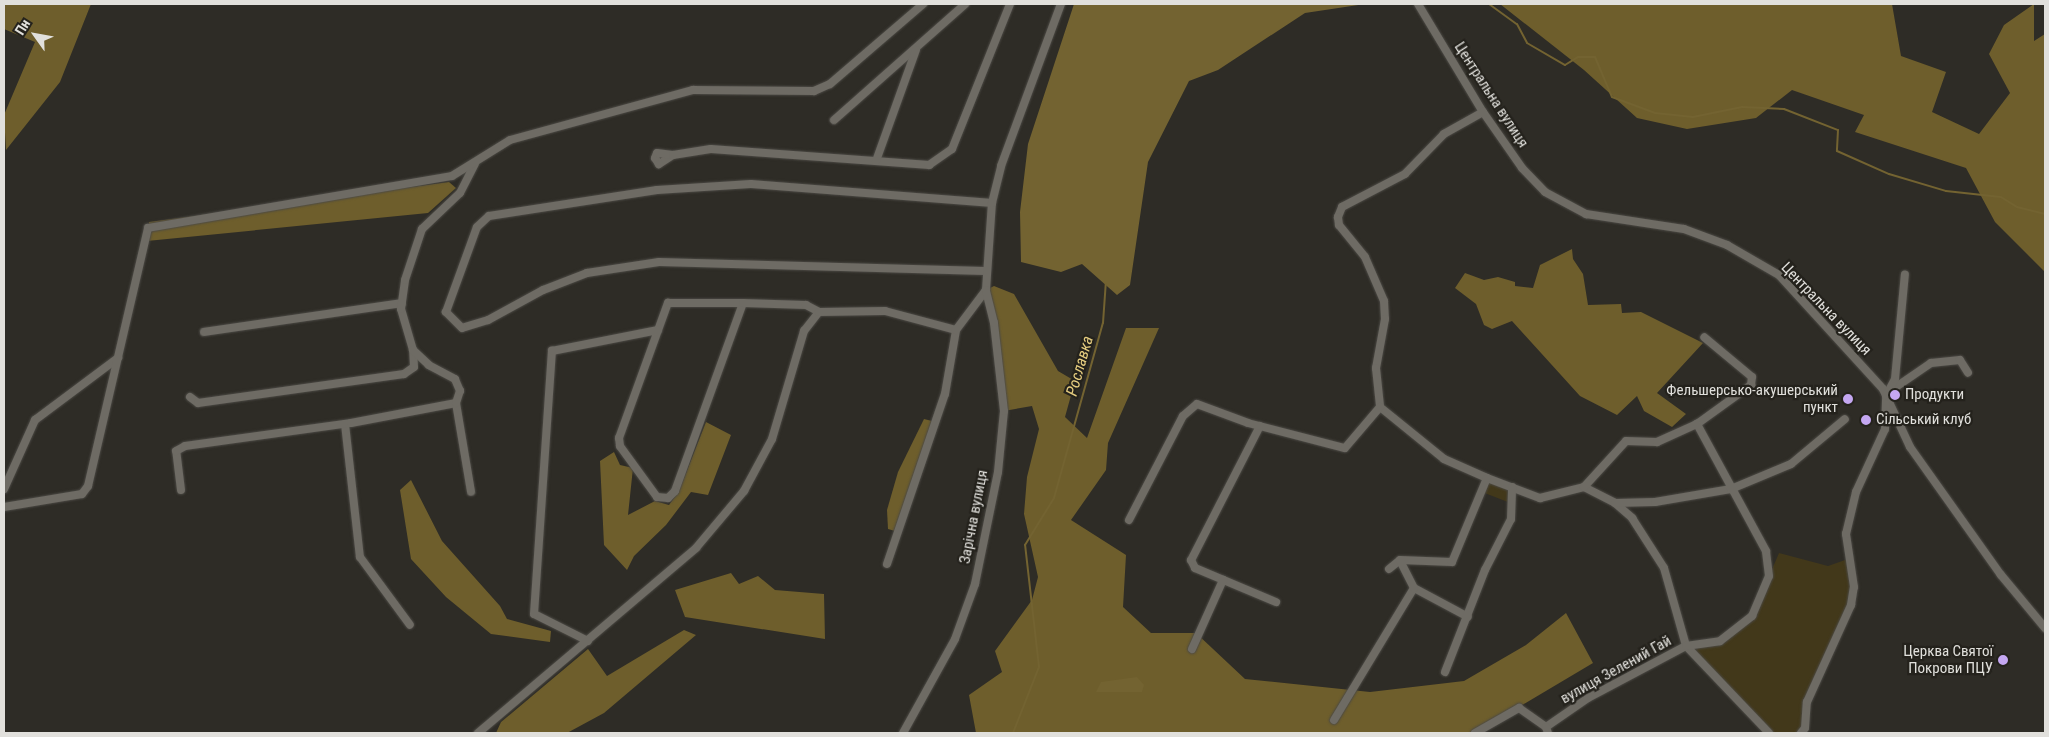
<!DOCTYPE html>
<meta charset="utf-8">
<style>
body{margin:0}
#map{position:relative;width:2049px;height:737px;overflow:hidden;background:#2e2c26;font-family:"Roboto Condensed",sans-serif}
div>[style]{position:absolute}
.green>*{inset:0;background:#42381a}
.forest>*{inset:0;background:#6e5e2c}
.water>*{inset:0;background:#736331}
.stream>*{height:2px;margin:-1px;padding:0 1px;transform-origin:1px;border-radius:1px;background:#736331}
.roads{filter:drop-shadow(0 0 1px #4b4944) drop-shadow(0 0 1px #4b4944)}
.street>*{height:8px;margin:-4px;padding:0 4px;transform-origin:4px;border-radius:4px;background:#6e6b64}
.dots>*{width:14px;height:14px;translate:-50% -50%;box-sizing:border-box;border:2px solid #24221c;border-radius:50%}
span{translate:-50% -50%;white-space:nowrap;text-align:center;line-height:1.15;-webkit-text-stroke:4.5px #24221c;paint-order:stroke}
.street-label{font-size:15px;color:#e1e0dc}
.poi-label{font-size:15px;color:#e1e0dc}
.right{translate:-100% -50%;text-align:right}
.left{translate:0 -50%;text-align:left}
.water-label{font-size:16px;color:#e7ce80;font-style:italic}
.frame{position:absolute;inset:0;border:5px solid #e1e0dc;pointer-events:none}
.north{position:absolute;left:10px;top:10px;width:50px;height:50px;-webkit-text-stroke:4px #24221c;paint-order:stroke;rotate:302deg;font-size:14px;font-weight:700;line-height:20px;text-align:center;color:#e1e0dc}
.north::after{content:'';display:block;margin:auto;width:18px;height:22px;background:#e1e0dc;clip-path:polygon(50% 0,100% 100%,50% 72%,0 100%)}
</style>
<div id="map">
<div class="green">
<div style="clip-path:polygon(1487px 478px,1512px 487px,1513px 504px,1482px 492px)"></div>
<div style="clip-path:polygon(1779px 553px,1828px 566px,1848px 559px,1854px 587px,1851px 605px,1807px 702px,1801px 733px,1769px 733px,1686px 646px,1720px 641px,1752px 616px)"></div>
</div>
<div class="forest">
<div style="clip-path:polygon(4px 4px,91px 4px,60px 82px,6px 150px,4px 115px,35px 42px,4px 29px)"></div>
<div style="clip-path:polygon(1500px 4px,1892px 4px,1901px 56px,1946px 72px,1932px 112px,1979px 134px,2010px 93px,1989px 54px,2004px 25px,2034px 4px,2034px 41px,2045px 34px,2045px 272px,1995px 222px,1966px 168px,1855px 132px,1864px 115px,1792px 90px,1756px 118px,1687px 129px,1637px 118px,1584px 70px)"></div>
<div style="clip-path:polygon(449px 182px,456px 188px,428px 213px,147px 241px,149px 222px)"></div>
<div style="clip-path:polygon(1572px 249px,1573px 259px,1583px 274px,1588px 305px,1621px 304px,1622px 313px,1641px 312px,1703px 343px,1657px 393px,1686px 414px,1672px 427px,1644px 411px,1637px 396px,1617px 415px,1580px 396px,1512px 321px,1492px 329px,1484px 325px,1476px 304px,1455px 288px,1465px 273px,1484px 280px,1498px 277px,1515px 282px,1515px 286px,1533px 288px,1540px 265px)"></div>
<div style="clip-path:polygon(994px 286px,1014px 294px,1058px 371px,1075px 381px,1065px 417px,1087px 438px,1126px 328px,1159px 328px,1108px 443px,1106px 470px,1071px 520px,1126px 555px,1123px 607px,1151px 633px,1196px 633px,1245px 679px,1370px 692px,1464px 681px,1526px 645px,1566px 613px,1593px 663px,1475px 733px,976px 733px,969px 695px,1002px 672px,995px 651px,1032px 600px,1038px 577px,1024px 514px,1027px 477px,1039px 429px,1032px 406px,1004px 411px,986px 290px)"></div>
<div style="clip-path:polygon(924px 419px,932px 421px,895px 531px,888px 529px,887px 510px,898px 472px)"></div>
<div style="clip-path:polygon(706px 422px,731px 435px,708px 495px,691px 492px,666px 525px,634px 556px,627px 570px,604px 545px,600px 461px,614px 452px,620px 465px,633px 468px,628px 515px,655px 501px,669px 505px,679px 491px)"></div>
<div style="clip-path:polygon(411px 480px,442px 541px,500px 606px,507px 619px,551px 631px,550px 642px,491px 634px,446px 597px,411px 559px,400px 490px)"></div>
<div style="clip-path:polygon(731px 573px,739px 584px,758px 576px,775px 590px,824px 594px,825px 639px,685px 617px,675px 590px)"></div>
<div style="clip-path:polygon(684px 630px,696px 635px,604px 713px,567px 733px,496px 733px,501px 722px,588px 649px,607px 676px)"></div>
</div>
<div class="water">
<div style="clip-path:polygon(1074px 4px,1365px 4px,1305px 13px,1218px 70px,1189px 81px,1148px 162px,1130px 285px,1117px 295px,1082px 264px,1061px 272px,1021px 262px,1020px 212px,1028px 144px)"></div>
<div style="clip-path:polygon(1137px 677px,1144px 685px,1142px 692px,1096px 692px,1101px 682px)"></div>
</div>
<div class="stream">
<div style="left:1489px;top:4px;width:34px;rotate:36deg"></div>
<div style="left:1517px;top:24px;width:21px;rotate:62deg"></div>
<div style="left:1527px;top:43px;width:44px;rotate:30.1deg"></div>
<div style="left:1565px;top:65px;width:15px;rotate:-32deg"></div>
<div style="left:1578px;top:57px;width:17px"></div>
<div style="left:1595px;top:57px;width:43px;rotate:67deg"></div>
<div style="left:1612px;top:97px;width:46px;rotate:20.4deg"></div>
<div style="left:1655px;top:113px;width:38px;rotate:6deg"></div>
<div style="left:1693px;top:117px;width:50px;rotate:-11.5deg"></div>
<div style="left:1742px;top:107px;width:42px;rotate:2.7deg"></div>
<div style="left:1784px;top:109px;width:58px;rotate:21.3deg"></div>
<div style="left:1838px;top:130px;width:21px;rotate:93deg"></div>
<div style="left:1837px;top:151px;width:57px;rotate:23.9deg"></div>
<div style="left:1889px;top:174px;width:59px;rotate:16.6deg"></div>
<div style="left:1946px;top:191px;width:55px;rotate:6.2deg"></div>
<div style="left:2001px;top:197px;width:19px;rotate:32deg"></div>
<div style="left:2017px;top:207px;width:29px;rotate:14deg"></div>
<div style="left:1013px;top:733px;width:71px;rotate:-68.5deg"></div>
<div style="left:1039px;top:667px;width:123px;rotate:-96.5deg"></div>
<div style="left:1025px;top:545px;width:55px;rotate:-58.3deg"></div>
<div style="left:1054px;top:498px;width:182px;rotate:-74.4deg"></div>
<div style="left:1103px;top:323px;width:39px;rotate:-86deg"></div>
</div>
<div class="roads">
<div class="street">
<div style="left:1418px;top:4px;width:126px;rotate:59deg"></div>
<div style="left:1483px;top:112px;width:68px;rotate:55.1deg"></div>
<div style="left:1522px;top:168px;width:33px;rotate:46deg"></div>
<div style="left:1545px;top:192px;width:47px;rotate:28.2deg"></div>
<div style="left:1586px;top:214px;width:99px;rotate:8.7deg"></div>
<div style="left:1684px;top:229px;width:46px;rotate:20.4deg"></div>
<div style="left:1727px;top:245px;width:60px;rotate:30deg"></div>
<div style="left:1779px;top:275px;width:154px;rotate:47.6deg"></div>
<div style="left:1883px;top:389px;width:64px;rotate:65deg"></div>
<div style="left:1910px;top:447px;width:157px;rotate:54.6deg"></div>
<div style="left:2001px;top:575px;width:69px;rotate:50.3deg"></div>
<div style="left:1483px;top:112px;width:45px;rotate:150.6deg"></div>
<div style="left:1444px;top:134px;width:56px;rotate:134.3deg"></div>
<div style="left:1405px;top:174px;width:71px;rotate:152.4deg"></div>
<div style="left:1342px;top:207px;width:11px;rotate:112deg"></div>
<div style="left:1338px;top:217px;width:8px;rotate:83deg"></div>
<div style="left:1339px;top:225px;width:41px;rotate:50.9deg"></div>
<div style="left:1365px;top:257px;width:48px;rotate:66.6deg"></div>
<div style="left:1384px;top:301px;width:18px;rotate:87deg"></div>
<div style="left:1385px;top:319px;width:50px;rotate:100.4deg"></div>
<div style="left:1376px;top:368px;width:39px;rotate:84deg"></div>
<div style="left:1380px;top:407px;width:82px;rotate:39.1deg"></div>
<div style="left:1444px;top:459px;width:47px;rotate:23.8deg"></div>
<div style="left:1487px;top:478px;width:57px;rotate:20.7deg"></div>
<div style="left:1540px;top:498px;width:45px;rotate:-14deg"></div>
<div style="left:1584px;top:487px;width:35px;rotate:27deg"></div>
<div style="left:1615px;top:503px;width:23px;rotate:41deg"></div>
<div style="left:1632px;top:518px;width:59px;rotate:57.4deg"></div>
<div style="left:1664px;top:568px;width:81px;rotate:74.2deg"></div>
<div style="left:1686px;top:646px;width:120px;rotate:46.3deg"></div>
<div style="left:834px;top:120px;width:175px;rotate:-41.5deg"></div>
<div style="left:673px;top:155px;width:17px;rotate:147deg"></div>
<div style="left:659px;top:164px;width:7px;rotate:-124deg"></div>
<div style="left:655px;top:158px;width:5px;rotate:-68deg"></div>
<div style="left:657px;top:153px;width:16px;rotate:7deg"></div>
<div style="left:673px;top:155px;width:38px;rotate:-9deg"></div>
<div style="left:711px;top:149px;width:219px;rotate:4.2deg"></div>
<div style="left:929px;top:165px;width:28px;rotate:-35deg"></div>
<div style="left:952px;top:149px;width:156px;rotate:-68.2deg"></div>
<div style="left:876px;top:161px;width:118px;rotate:-70.2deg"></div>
<div style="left:985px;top:271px;width:326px;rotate:-178.4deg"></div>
<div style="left:659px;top:262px;width:73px;rotate:171.3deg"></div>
<div style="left:587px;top:273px;width:47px;rotate:158.9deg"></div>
<div style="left:543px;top:290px;width:63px;rotate:151.4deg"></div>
<div style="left:488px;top:320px;width:27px;rotate:163deg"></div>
<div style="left:462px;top:328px;width:23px;rotate:-135deg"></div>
<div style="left:446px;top:312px;width:90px;rotate:-70deg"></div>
<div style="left:477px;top:227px;width:16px;rotate:-43deg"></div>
<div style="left:489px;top:216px;width:170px;rotate:-8.8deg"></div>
<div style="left:657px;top:190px;width:94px;rotate:-3.7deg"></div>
<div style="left:751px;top:184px;width:242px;rotate:4.5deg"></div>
<div style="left:743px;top:303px;width:200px;rotate:109.9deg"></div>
<div style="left:675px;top:491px;width:10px;rotate:135deg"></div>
<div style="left:668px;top:498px;width:11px;rotate:-175deg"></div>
<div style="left:657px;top:497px;width:63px;rotate:-126deg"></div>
<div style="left:620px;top:446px;width:8px;rotate:-97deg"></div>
<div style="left:619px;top:438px;width:144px;rotate:-70.1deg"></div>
<div style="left:668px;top:303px;width:75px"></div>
<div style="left:743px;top:303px;width:63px;rotate:1.8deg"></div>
<div style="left:806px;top:305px;width:15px;rotate:28deg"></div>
<div style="left:204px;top:332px;width:200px;rotate:-8.3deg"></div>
<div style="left:1893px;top:389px;width:46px;rotate:-34.4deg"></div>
<div style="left:1931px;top:363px;width:29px;rotate:-6deg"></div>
<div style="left:1960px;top:360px;width:15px;rotate:58deg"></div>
<div style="left:190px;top:397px;width:10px;rotate:37deg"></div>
<div style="left:198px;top:403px;width:208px;rotate:-8deg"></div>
<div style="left:404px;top:374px;width:12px;rotate:-35deg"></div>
<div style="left:414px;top:367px;width:17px;rotate:-93deg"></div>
<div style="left:413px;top:350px;width:43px;rotate:-106.3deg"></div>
<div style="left:401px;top:309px;width:29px;rotate:-82deg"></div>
<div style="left:405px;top:280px;width:54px;rotate:-71.6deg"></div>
<div style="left:422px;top:229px;width:52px;rotate:-43.5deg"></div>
<div style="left:460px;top:193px;width:33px;rotate:-63deg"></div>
<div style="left:456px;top:403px;width:90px;rotate:80.4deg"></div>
<div style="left:345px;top:424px;width:134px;rotate:83.6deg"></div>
<div style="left:360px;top:557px;width:84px;rotate:53.7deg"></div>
<div style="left:1260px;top:426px;width:151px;rotate:117.2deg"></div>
<div style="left:1191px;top:560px;width:9px;rotate:63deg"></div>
<div style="left:1195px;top:568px;width:88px;rotate:22.8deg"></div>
<div style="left:1584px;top:487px;width:62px;rotate:-47.6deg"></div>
<div style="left:1626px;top:441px;width:31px;rotate:2deg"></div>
<div style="left:1657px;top:442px;width:44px;rotate:-24.2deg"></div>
<div style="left:1697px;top:424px;width:67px;rotate:-35.8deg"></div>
<div style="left:1751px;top:385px;width:8px;rotate:-83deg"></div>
<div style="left:1752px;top:377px;width:62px;rotate:-140.2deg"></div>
<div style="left:4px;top:489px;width:76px;rotate:-65.8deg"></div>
<div style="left:35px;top:420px;width:104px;rotate:-36.8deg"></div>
<div style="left:181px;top:490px;width:39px;rotate:-97deg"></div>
<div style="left:176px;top:451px;width:10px;rotate:-29deg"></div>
<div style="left:185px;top:446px;width:168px;rotate:-7.9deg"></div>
<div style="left:351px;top:423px;width:107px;rotate:-10.8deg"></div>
<div style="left:456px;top:403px;width:13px;rotate:-72deg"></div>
<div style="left:460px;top:391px;width:13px;rotate:-113deg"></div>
<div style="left:455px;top:379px;width:30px;rotate:-152deg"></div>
<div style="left:429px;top:365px;width:22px;rotate:-137deg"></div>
<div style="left:1615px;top:503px;width:40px;rotate:-1.4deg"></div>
<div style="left:1655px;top:502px;width:77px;rotate:-9.7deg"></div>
<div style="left:1731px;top:489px;width:65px;rotate:-22.6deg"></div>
<div style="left:1791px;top:464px;width:70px;rotate:-39.8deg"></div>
<div style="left:4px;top:507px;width:79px;rotate:-9.5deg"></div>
<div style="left:82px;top:494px;width:10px;rotate:-53deg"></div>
<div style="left:88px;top:486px;width:265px;rotate:-76.9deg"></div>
<div style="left:148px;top:228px;width:308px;rotate:-9.7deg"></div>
<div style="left:452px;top:176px;width:68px;rotate:-31.8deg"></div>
<div style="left:510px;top:140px;width:190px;rotate:-15.3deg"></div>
<div style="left:693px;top:90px;width:121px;rotate:0.5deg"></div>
<div style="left:814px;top:91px;width:17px;rotate:-24deg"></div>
<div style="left:830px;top:84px;width:123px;rotate:-40.7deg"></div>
<div style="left:1129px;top:520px;width:117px;rotate:-62.6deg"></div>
<div style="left:1183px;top:416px;width:18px;rotate:-41deg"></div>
<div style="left:1197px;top:404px;width:54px;rotate:20.4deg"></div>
<div style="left:1248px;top:423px;width:100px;rotate:14.5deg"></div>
<div style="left:1345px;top:448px;width:54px;rotate:-49.5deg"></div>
<div style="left:887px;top:564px;width:180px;rotate:-71.2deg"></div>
<div style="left:945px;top:394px;width:65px;rotate:-80.2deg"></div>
<div style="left:1389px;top:569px;width:14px;rotate:-39deg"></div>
<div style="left:1400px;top:560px;width:52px;rotate:2.2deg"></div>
<div style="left:1452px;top:562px;width:91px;rotate:-67.4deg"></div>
<div style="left:1414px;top:588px;width:61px;rotate:28.2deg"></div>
<div style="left:588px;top:641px;width:60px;rotate:-153.4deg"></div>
<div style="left:534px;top:614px;width:264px;rotate:-86.1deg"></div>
<div style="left:552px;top:351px;width:108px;rotate:-11.2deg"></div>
<div style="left:1192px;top:649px;width:76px;rotate:-65.8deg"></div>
<div style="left:1445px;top:672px;width:110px;rotate:-68.6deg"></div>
<div style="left:1485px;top:570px;width:57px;rotate:-63deg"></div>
<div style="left:1511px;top:519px;width:32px;rotate:-88deg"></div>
<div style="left:1334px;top:720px;width:154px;rotate:-58.8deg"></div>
<div style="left:1414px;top:588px;width:31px;rotate:-117deg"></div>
<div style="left:1546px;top:727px;width:51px;rotate:-34.6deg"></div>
<div style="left:1588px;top:698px;width:111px;rotate:-28deg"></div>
<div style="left:1686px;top:646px;width:34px;rotate:-8deg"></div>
<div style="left:1720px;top:641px;width:41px;rotate:-38deg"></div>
<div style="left:1752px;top:616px;width:43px;rotate:-67deg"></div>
<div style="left:1769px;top:576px;width:25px;rotate:-97deg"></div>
<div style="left:1766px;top:551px;width:145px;rotate:-118.5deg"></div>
<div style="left:478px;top:733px;width:286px;rotate:-40.3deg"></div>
<div style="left:696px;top:548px;width:75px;rotate:-49.9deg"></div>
<div style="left:744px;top:491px;width:59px;rotate:-61.7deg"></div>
<div style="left:772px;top:439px;width:113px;rotate:-73.5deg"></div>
<div style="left:804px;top:331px;width:24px;rotate:-52deg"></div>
<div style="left:819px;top:312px;width:66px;rotate:-0.9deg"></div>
<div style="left:885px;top:311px;width:73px;rotate:15deg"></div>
<div style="left:956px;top:330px;width:50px;rotate:-53.1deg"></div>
<div style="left:986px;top:290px;width:87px;rotate:-86.1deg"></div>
<div style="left:992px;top:203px;width:38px;rotate:-76deg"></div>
<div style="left:1001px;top:166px;width:173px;rotate:-69.7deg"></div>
<div style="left:903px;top:733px;width:107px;rotate:-61deg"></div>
<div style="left:955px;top:639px;width:59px;rotate:-70deg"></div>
<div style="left:975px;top:584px;width:114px;rotate:-78.4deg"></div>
<div style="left:998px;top:472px;width:61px;rotate:-84.4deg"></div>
<div style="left:1004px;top:411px;width:89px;rotate:-96.5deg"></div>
<div style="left:994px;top:323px;width:34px;rotate:-104deg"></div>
<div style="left:1475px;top:733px;width:51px;rotate:-29.6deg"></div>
<div style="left:1519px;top:708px;width:33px;rotate:35deg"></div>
<div style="left:1546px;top:727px;width:6px;rotate:72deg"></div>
<div style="left:1801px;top:733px;width:6px;rotate:-51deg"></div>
<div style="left:1805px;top:728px;width:26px;rotate:-86deg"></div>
<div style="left:1807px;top:702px;width:107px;rotate:-65.6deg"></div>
<div style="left:1851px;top:605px;width:18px;rotate:-81deg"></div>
<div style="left:1854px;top:587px;width:54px;rotate:-98.6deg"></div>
<div style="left:1846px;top:534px;width:43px;rotate:-76.6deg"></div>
<div style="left:1856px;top:492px;width:69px;rotate:-65.3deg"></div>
<div style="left:1885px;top:429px;width:33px;rotate:-88deg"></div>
<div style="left:1886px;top:396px;width:19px;rotate:-62deg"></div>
<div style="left:1895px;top:379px;width:105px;rotate:-84.6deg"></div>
</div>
</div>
<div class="dots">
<div style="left:1895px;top:395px;background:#c4a7f1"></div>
<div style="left:1848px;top:399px;background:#c4a7f1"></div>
<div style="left:1866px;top:420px;background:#c4a7f1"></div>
<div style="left:2003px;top:660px;background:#c4a7f1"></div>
</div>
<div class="street-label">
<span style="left:1491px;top:95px;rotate:57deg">Центральна вулиця</span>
<span style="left:1826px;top:309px;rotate:46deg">Центральна вулиця</span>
<span style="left:974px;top:517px;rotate:-79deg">Зарічна вулиця</span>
<span style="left:1616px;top:670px;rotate:-29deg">вулиця Зелений Гай</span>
</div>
<div class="poi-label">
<span class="right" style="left:1838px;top:399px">Фельшерсько-акушерський<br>пункт</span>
<span class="left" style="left:1905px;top:395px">Продукти</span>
<span class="left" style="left:1876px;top:420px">Сільський клуб</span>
<span class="right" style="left:1993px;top:660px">Церква Святої<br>Покрови ПЦУ</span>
</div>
<div class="water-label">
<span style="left:1080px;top:366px;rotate:-74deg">Рославка</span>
</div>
<div class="frame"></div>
<div class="north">Пн</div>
</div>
